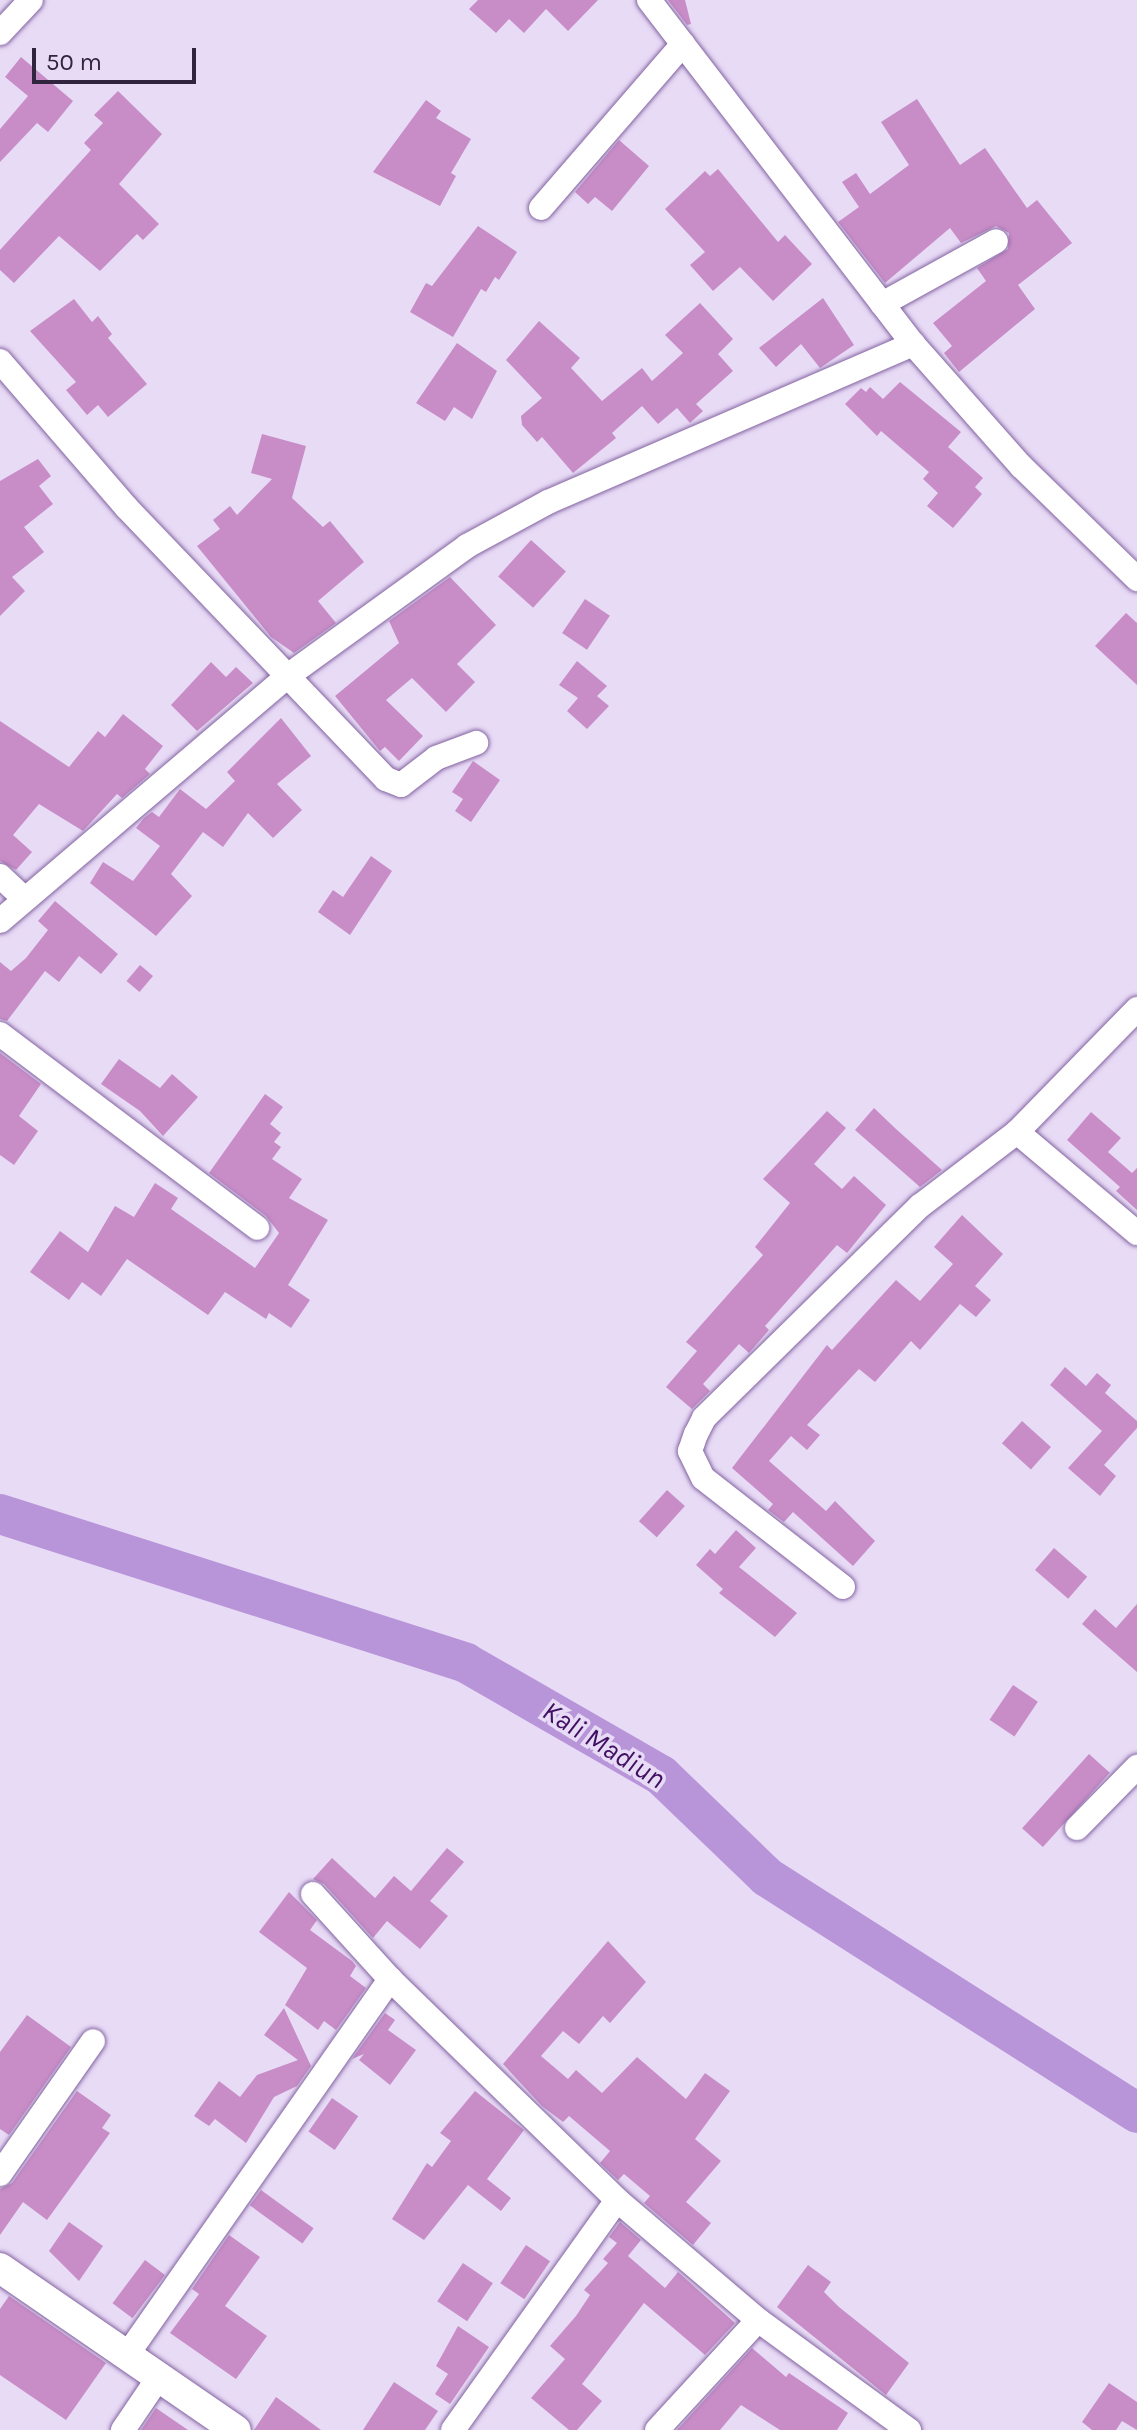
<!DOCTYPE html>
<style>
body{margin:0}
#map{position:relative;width:1137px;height:2430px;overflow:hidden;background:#e8dbf6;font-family:Karla,sans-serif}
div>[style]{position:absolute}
.river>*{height:40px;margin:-20px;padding:0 20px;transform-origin:20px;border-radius:20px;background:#b894d9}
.building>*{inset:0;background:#c88dc7;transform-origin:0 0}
.roads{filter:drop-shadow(0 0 2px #8363a1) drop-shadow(0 0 2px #8363a1)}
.minor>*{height:24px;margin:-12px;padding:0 12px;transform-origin:12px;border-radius:12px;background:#fff}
.tertiary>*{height:30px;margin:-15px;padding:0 15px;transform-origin:15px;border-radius:15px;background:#fff}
span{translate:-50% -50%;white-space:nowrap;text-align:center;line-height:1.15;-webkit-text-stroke:7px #e8dbf6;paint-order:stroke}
.water-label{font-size:28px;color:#421062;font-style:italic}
.scale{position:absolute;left:32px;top:48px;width:164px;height:36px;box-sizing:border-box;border:4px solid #31243e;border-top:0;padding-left:10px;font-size:24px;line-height:28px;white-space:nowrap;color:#31243e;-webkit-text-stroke:6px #e8dbf6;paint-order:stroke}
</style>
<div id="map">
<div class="river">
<div style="left:0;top:1514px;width:489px;rotate:17.7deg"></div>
<div style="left:466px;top:1663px;width:225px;rotate:29.9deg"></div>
<div style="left:661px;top:1775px;width:147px;rotate:43.9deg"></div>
<div style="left:767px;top:1877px;width:439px;rotate:32.5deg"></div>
</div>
<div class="building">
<div style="clip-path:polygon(478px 0,598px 0,568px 31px,546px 9px,524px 33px,509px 19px,496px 33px,469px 9px)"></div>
<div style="clip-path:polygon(668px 0,685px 0,691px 24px,687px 25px)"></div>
<div style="clip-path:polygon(21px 57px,73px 101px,48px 132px,37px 123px,0 162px,0 129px,28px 96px,5px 77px)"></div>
<div style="clip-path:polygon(118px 91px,162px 134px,119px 184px,159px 224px,143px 240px,137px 234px,100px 271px,59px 236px,14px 283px,0 270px,0 250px,91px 150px,84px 143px,103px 123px,94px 115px)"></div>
<div style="clip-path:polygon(917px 99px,960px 165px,985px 148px,1027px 208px,1037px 200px,1072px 243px,1018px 285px,1035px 309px,959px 372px,944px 353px,952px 346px,933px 323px,986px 281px,977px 268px,1008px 249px,1009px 233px,996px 226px,961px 243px,950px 228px,885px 283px,838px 222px,859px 207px,842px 182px,856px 173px,870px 194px,909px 165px,881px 122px)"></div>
<div style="clip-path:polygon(426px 100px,441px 111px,436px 118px,471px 139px,451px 173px,456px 176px,440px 206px,373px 172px)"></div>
<div style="clip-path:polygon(619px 140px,649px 166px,612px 211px,595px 197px,588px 204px,575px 192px)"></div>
<div style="clip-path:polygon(718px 169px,778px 242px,785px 235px,812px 264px,773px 301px,740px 267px,713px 291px,690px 265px,705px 252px,665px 209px,705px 171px,710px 176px)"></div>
<div style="clip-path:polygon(478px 226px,517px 252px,499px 280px,495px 277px,486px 292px,481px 289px,453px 337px,410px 312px,426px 283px,432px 286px)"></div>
<div style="clip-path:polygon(823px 298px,854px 345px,820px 368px,801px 344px,776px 367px,759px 348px)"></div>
<div style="clip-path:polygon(74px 299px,92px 322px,98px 316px,112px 334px,108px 338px,147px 384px,108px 417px,98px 405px,87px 415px,66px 390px,76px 382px,30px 331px)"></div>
<div style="clip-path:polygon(700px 303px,733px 339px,718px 354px,733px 371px,696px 404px,703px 411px,690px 423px,677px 408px,658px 424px,642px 406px,612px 433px,616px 438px,573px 473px,542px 437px,537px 442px,522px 425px,521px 416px,542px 398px,506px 360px,539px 321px,580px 358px,571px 368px,602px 401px,642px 368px,652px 381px,683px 353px,665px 335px)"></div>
<div style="clip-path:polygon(457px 343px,497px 371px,472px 419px,454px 407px,445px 421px,416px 403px)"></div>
<div style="clip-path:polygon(900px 382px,961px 432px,948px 447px,983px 478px,975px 487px,982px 494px,953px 528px,927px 506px,938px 493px,923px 479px,929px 472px,881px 431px,877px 436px,845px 404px,861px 388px,866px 392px,870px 387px,883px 399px)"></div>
<div style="clip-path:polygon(262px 434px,306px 446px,292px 498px,323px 527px,330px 521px,364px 562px,318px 601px,336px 623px,294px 653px,271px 637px,197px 546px,220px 529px,213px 520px,230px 506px,237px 515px,272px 479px,251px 473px)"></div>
<div style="clip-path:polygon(38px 459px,51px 476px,39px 486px,53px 504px,24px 527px,44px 552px,12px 577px,25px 591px,0 616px,0 481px)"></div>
<div style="left:531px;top:540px;width:47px;height:49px;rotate:42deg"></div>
<div style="clip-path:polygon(450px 577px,496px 625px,457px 664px,475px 682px,446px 712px,412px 678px,386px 700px,423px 736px,399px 761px,385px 747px,380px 751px,335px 696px,399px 643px,389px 621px)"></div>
<div style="left:585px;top:599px;width:30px;height:41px;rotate:34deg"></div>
<div style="clip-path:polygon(1126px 613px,1137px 623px,1137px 685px,1095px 646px)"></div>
<div style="clip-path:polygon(577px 661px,607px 686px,597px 696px,609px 706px,587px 729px,567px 711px,578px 698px,559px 685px)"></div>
<div style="clip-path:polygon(211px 662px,226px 677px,236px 667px,253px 683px,197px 731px,171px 705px)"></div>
<div style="clip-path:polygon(123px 714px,163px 746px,145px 769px,150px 774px,122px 798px,117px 794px,83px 831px,39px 804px,13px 835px,32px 852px,16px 870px,0 861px,0 721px,69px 767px,98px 731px,105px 737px)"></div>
<div style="clip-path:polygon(281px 718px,311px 756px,277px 784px,302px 810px,273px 838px,248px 813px,223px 847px,203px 832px,171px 874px,192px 896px,156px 936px,90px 883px,103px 862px,133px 881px,160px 846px,136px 828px,144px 818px,152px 812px,159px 817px,180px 789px,206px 809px,235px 781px,227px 772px)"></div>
<div style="clip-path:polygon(473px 761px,500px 780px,471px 822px,455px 811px,463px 799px,452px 792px)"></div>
<div style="clip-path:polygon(371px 856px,392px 871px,350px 935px,318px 912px,333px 890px,343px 897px)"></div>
<div style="clip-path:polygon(55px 901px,118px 954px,101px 974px,79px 956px,59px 982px,45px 971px,7px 1021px,0 1019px,0 962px,11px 971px,26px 958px,48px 930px,38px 921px)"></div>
<div style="left:140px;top:965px;width:17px;height:21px;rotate:40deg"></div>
<div style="clip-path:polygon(0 1053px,41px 1084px,19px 1116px,38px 1131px,14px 1165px,0 1155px)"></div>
<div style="clip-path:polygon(119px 1059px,160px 1088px,172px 1074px,198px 1097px,163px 1136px,140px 1111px,101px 1084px)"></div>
<div style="clip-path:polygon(265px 1094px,283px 1107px,270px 1124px,281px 1133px,274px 1142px,281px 1147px,272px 1159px,302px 1179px,289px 1198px,328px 1220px,288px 1285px,310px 1300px,291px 1328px,269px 1313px,266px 1319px,225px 1292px,208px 1315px,127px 1259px,101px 1296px,82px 1282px,69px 1300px,30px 1272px,60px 1231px,88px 1252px,115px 1206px,134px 1217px,155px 1183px,178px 1198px,171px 1209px,255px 1268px,279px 1233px,266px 1216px,209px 1173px)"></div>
<div style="clip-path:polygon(874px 1108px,896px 1129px,942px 1170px,920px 1187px,855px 1130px)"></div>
<div style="clip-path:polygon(827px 1111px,846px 1128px,814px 1164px,842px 1189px,854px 1176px,886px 1205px,847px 1253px,837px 1245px,765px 1326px,769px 1330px,749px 1353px,739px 1344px,703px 1384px,710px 1391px,692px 1409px,666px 1387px,697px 1351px,686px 1342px,763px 1255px,755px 1247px,790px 1203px,763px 1179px)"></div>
<div style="clip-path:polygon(1091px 1112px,1121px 1138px,1108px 1152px,1132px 1173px,1137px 1168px,1137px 1210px,1116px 1191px,1120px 1187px,1067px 1140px)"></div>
<div style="clip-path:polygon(962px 1215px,1003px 1254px,975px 1286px,991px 1300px,976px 1317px,960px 1304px,920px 1350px,911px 1341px,875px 1382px,859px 1369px,807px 1425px,820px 1435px,807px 1450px,791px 1436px,769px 1461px,826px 1511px,835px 1501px,875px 1541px,853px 1566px,793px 1512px,784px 1522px,768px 1510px,773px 1504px,732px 1468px,827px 1345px,832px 1350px,896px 1280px,920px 1301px,953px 1264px,934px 1247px)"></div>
<div style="clip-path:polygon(1065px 1367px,1086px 1386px,1097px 1373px,1111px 1385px,1105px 1393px,1137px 1421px,1137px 1428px,1104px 1465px,1116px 1476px,1100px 1496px,1068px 1468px,1102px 1431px,1050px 1385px)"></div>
<div style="left:1022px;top:1421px;width:39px;height:30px;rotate:42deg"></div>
<div style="left:667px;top:1490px;width:24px;height:42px;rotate:42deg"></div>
<div style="clip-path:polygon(736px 1530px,756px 1548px,739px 1567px,797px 1613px,775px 1637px,719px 1593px,723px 1589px,696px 1565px,710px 1549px,715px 1554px)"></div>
<div style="left:1054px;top:1548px;width:44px;height:29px;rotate:41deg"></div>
<div style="clip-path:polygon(1137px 1604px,1137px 1672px,1082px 1624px,1095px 1609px,1116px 1628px)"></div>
<div style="left:1013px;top:1685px;width:30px;height:42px;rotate:34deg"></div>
<div style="left:1089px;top:1754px;width:28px;height:100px;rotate:42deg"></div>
<div style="clip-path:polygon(447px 1848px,464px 1862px,430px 1901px,448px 1916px,420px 1949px,387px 1921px,373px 1938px,324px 1884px,313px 1879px,332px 1858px,375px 1898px,394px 1876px,411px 1891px)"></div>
<div style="clip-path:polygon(289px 1892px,317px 1920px,310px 1930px,352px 1961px,356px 1966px,350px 1976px,366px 1988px,336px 2030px,324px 2021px,318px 2030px,285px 2005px,307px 1968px,259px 1932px)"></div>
<div style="clip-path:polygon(608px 1941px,646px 1982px,610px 2023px,603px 2016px,579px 2044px,563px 2031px,541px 2056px,568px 2079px,576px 2070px,602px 2093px,637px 2057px,686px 2099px,705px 2073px,730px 2091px,695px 2139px,721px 2161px,686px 2202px,711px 2223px,693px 2245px,644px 2203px,650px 2196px,624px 2174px,618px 2180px,600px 2163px,610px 2151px,569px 2116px,563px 2122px,542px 2106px,503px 2064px)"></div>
<div style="clip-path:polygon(284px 2008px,311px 2066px,297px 2086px,274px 2097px,246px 2143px,215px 2119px,209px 2126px,194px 2116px,219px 2081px,240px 2097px,257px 2075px,298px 2060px,264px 2035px)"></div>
<div style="clip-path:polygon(385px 2013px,395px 2020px,388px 2030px,416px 2050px,390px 2085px,359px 2060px,364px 2054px,352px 2059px)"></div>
<div style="clip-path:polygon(27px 2015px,71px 2047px,9px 2135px,0 2129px,0 2052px)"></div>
<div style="clip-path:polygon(77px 2091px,111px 2115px,102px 2128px,110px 2133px,47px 2220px,23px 2202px,0 2235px,0 2189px,12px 2183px)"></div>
<div style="clip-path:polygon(475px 2091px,524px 2130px,487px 2179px,511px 2198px,501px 2211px,468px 2185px,424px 2240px,392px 2219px,427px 2163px,432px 2167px,451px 2141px,440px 2133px)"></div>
<div style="left:332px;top:2098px;width:32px;height:41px;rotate:35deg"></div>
<div style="left:261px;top:2190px;width:65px;height:19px;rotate:36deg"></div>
<div style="clip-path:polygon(69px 2222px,103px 2246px,79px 2281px,49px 2251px)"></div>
<div style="clip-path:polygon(620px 2222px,641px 2240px,628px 2256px,665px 2288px,678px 2272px,735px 2323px,705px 2355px,644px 2303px,582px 2384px,602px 2401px,577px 2430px,569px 2430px,531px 2398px,565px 2359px,550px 2346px,576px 2316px,590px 2295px,584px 2290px,608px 2263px,603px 2259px,617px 2243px,609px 2237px)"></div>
<div style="clip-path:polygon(229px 2235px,260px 2257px,225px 2306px,267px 2336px,236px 2379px,170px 2333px,199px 2294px,192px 2289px)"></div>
<div style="left:526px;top:2245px;width:29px;height:46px;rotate:34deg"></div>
<div style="left:145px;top:2260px;width:25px;height:54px;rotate:37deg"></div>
<div style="left:463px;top:2263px;width:36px;height:46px;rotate:34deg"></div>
<div style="clip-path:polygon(808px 2265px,831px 2282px,824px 2292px,839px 2307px,909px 2363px,886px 2395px,777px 2307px)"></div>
<div style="clip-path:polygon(9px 2296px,106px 2363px,66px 2420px,0 2375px,0 2309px)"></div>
<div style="clip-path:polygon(458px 2326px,489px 2347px,450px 2404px,435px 2394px,448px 2374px,436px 2366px)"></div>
<div style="clip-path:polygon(752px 2348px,786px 2377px,789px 2373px,848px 2413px,837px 2430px,780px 2430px,741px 2405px,720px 2430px,677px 2430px)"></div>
<div style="clip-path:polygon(394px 2382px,438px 2411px,425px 2430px,363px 2430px)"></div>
<div style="clip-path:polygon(1109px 2383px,1137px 2402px,1137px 2430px,1122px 2421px,1116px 2430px,1092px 2430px,1082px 2422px)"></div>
<div style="clip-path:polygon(276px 2397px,298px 2413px,321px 2430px,254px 2430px)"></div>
<div style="clip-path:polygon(156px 2408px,188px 2430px,141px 2430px)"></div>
</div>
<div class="roads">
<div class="minor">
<div style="left:649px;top:0;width:434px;rotate:52.5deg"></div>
<div style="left:913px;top:344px;width:164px;rotate:48.5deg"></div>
<div style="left:1022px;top:467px;width:161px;rotate:44.2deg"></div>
<div style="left:0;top:33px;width:45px;rotate:-46.8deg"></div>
<div style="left:541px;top:208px;width:217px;rotate:-49.1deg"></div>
<div style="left:882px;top:304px;width:130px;rotate:-28.9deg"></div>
<div style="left:0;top:361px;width:193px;rotate:49.2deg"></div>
<div style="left:126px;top:507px;width:376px;rotate:46.3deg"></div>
<div style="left:386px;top:779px;width:16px;rotate:22deg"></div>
<div style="left:401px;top:785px;width:44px;rotate:-37.6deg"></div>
<div style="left:436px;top:758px;width:43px;rotate:-20.6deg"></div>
<div style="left:0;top:876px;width:33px;rotate:43deg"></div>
<div style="left:0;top:921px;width:380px;rotate:-40.4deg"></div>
<div style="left:289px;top:675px;width:220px;rotate:-35.9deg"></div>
<div style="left:467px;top:546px;width:92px;rotate:-28.5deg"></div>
<div style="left:548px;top:502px;width:398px;rotate:-23.4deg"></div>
<div style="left:0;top:1034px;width:322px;rotate:37deg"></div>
<div style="left:1017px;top:1132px;width:157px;rotate:40.1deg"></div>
<div style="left:843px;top:1587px;width:177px;rotate:-142.1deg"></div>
<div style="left:703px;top:1478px;width:30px;rotate:-116deg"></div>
<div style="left:690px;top:1451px;width:18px;rotate:-71deg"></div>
<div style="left:696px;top:1434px;width:18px;rotate:-63deg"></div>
<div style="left:704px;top:1418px;width:303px;rotate:-44.5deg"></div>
<div style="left:920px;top:1206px;width:122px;rotate:-37.3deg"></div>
<div style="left:1017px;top:1132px;width:172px;rotate:-45.7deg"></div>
<div style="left:1077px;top:1828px;width:86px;rotate:-45.5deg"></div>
<div style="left:313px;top:1894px;width:115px;rotate:47.8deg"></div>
<div style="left:390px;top:1979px;width:317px;rotate:44.2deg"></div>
<div style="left:617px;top:2200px;width:185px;rotate:40.4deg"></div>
<div style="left:758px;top:2320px;width:187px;rotate:36.1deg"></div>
<div style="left:0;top:2174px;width:162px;rotate:-55deg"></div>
<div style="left:127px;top:2355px;width:459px;rotate:-55deg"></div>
<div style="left:123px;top:2430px;width:64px;rotate:-55.8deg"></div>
<div style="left:453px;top:2430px;width:282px;rotate:-54.5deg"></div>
<div style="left:657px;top:2430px;width:149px;rotate:-47.4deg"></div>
</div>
<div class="tertiary">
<div style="left:0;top:2268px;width:286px;rotate:34.5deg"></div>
</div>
</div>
<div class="water-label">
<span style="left:604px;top:1745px;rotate:32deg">Kali Madiun</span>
</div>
<div class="scale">50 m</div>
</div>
